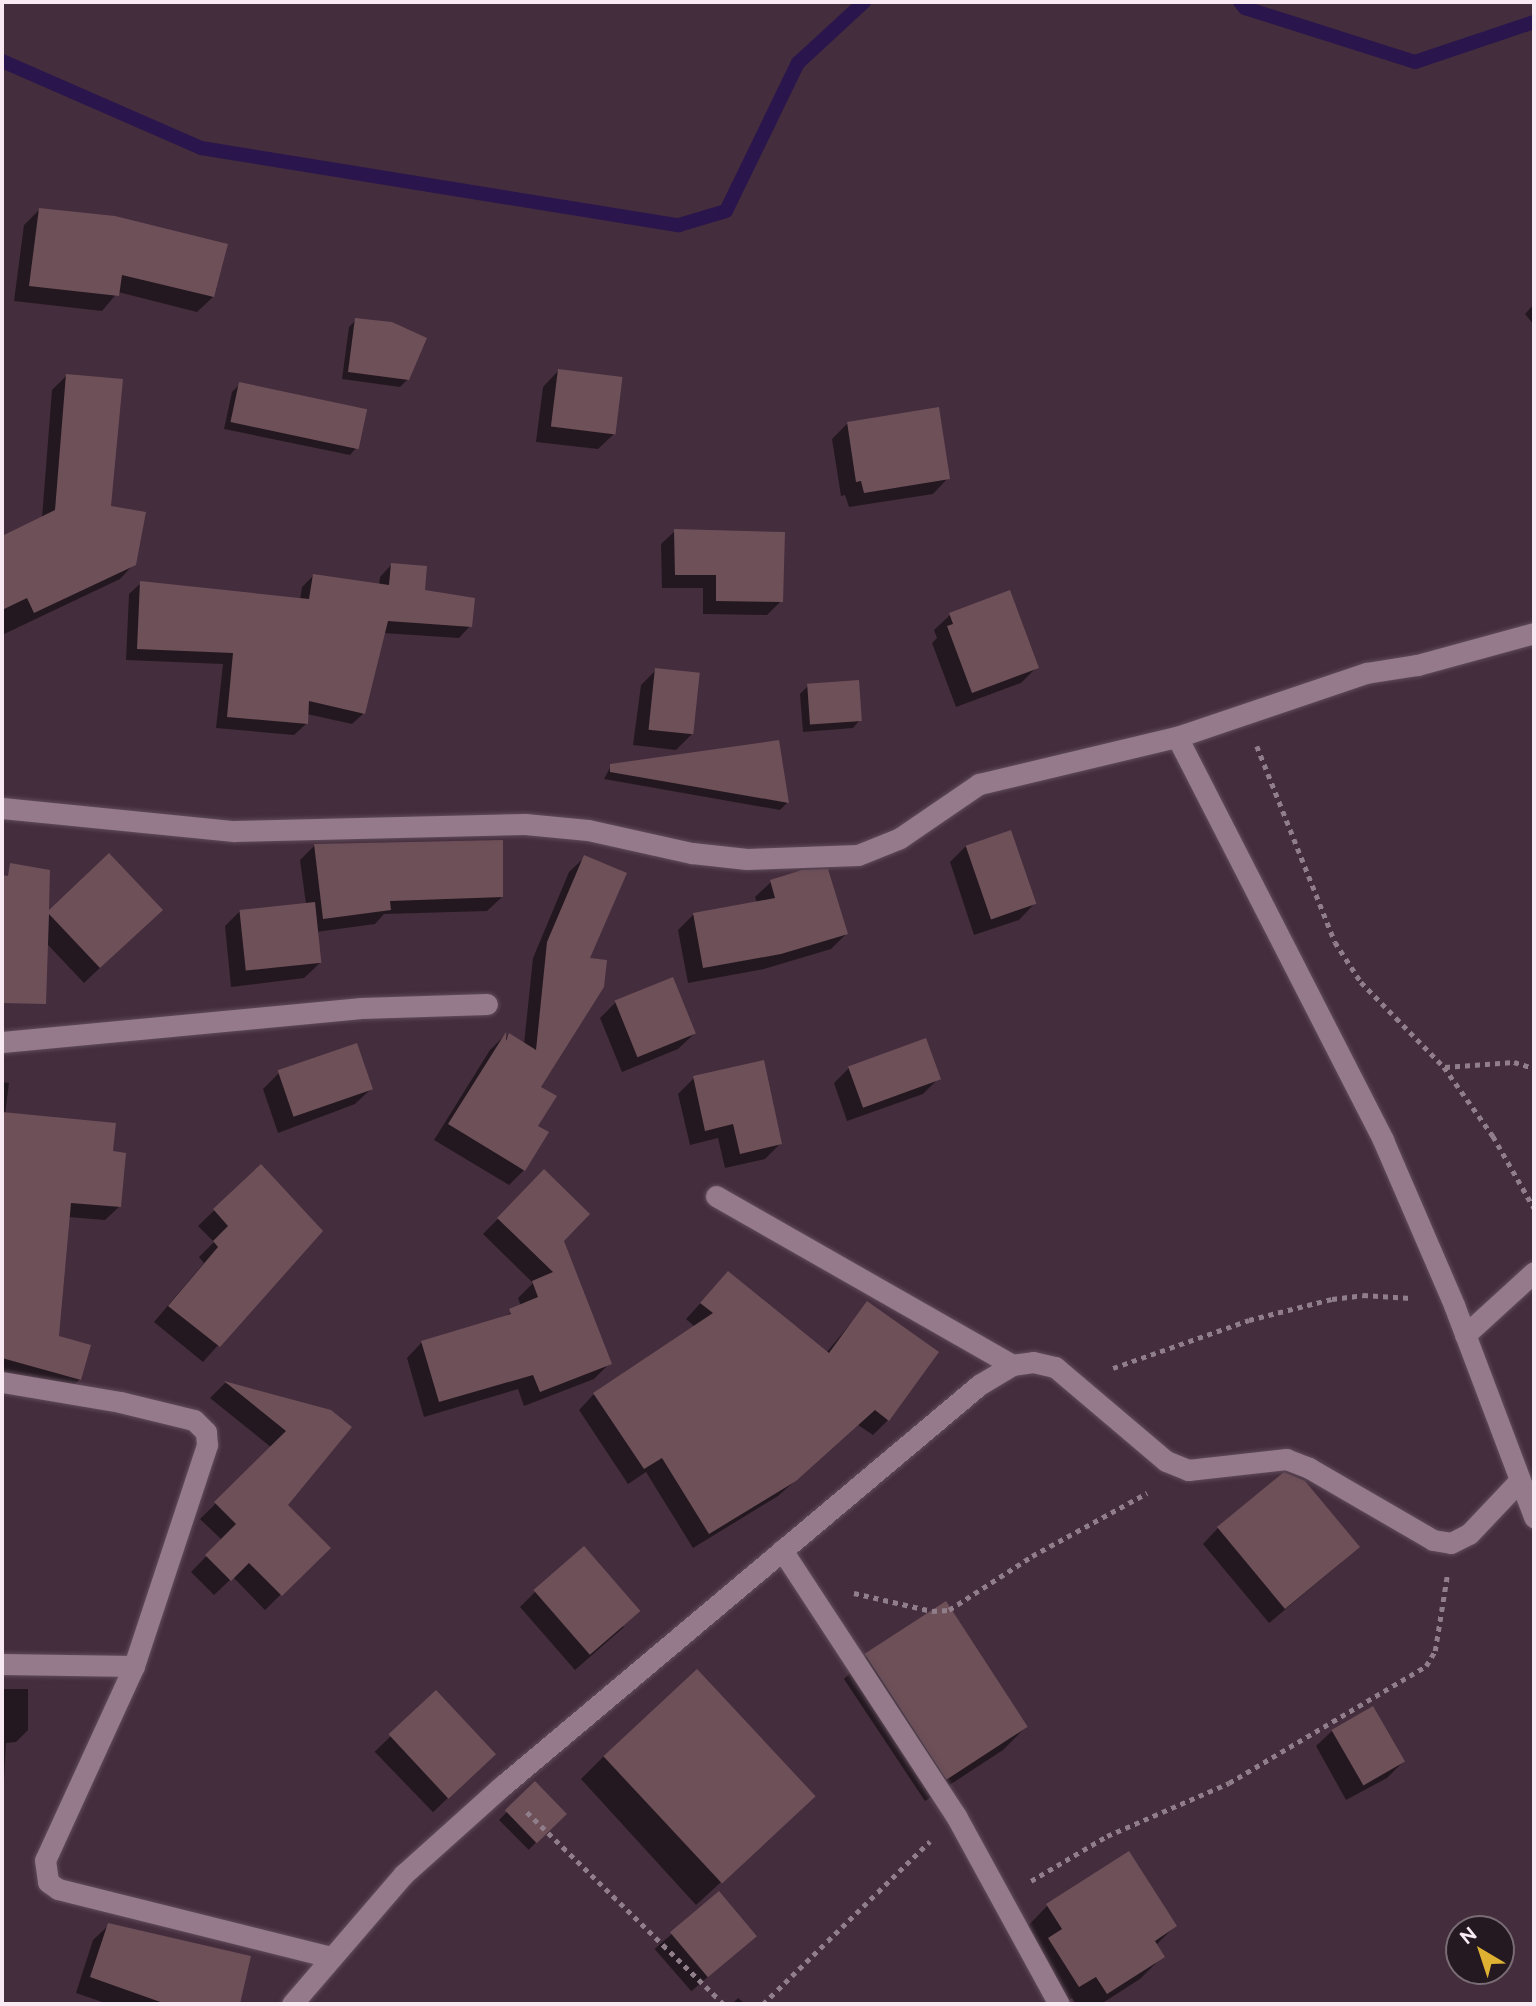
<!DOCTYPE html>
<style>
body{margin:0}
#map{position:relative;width:1536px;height:2006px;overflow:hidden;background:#442d3d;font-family:Raleway,sans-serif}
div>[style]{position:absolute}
.shadow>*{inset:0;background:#0007;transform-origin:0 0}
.stream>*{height:14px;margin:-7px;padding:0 7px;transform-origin:7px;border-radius:7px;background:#2a154d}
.building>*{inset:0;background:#6e5058;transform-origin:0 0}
.path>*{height:4.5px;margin-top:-2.25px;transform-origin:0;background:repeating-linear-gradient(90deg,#917e8b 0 5px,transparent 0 10px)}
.roads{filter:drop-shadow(0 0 2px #604c5a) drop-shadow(0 0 2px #604c5a)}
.minor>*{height:21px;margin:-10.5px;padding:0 10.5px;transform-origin:10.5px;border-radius:10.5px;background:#957a8b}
span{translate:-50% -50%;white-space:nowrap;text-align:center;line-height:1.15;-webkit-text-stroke:7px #241920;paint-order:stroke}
.frame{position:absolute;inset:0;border:4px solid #f8e9f2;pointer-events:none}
.north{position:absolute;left:1445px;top:1915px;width:70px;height:70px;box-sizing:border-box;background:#241920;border:2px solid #796c74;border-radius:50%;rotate:321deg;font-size:19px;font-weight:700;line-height:28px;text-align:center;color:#f8e9f2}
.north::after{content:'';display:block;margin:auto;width:24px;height:32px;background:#deb133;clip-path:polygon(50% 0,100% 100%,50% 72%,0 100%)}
</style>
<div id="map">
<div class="shadow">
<div style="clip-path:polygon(39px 210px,213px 297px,197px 312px,118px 292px,102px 311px,14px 301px,24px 225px)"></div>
<div style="clip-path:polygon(1534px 304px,1534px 325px,1525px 314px)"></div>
<div style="clip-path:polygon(356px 320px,408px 379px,400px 387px,342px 379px,349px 327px)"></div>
<div style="clip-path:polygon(558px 371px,614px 434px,598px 449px,536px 442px,543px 387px)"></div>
<div style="clip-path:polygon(66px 376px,110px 508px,134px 564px,120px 579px,2px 635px,2px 538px,42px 518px,52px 390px)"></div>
<div style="clip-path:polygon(240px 384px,357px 447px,350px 455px,224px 429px,232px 392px)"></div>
<div style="clip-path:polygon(848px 423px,948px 478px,933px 494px,849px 507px,845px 495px,841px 496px,832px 439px)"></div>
<div style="clip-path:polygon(675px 531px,781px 601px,767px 615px,703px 614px,703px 588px,662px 588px,661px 544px)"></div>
<div style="clip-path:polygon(391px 565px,470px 626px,459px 638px,383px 633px,364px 713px,352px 724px,307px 714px,306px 724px,294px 735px,216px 728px,223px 664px,126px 660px,129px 594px,141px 583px,300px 600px,302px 587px,313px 576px,379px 585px,380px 577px)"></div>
<div style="clip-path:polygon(950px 615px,1037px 667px,1021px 683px,956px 707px,932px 643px,937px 638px,934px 630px)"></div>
<div style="clip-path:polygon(656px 670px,692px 734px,676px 750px,633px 745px,641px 685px)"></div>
<div style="clip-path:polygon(808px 686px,860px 720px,853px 728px,803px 732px,800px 694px)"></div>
<div style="clip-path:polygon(778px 742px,787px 803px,780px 810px,604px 779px,611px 766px)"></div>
<div style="clip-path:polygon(1009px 832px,1034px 904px,1019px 920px,974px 935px,950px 862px,965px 847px)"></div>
<div style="clip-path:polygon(315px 845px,502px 897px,487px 911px,384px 914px,375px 924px,316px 932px,320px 963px,304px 978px,231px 987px,225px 926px,240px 911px,306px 904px,300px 860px)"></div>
<div style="clip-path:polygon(109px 855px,145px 925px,84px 983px,33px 929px)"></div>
<div style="clip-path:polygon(585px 857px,587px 960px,539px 1088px,536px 1126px,524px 1170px,509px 1185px,434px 1140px,490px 1050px,504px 1036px,504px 1041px,509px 1035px,524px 1044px,533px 958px,569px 872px)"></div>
<div style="clip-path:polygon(771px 882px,846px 934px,831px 949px,764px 969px,688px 983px,678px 930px,694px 914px,757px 903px,755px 897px)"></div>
<div style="clip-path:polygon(616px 1002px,694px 1034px,678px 1049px,622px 1072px,600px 1018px)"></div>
<div style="clip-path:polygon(849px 1068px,939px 1078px,923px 1094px,847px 1121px,834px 1083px)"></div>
<div style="clip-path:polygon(279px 1073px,371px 1089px,355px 1104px,278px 1133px,263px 1089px)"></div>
<div style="clip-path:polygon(694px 1078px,781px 1143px,765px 1159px,725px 1168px,718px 1138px,690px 1145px,678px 1094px)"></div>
<div style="clip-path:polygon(2px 1082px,9px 1083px,5px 1114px,112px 1153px,120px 1206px,105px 1220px,68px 1217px,57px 1337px,80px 1379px,66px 1393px,2px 1378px)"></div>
<div style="clip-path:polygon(260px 1166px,320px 1231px,203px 1362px,154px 1322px,204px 1263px,199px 1257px,214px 1242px,198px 1226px)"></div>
<div style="clip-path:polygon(544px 1172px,562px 1240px,610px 1363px,594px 1379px,524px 1406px,518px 1389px,424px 1417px,407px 1358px,422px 1342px,501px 1319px,521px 1306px,518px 1298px,533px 1283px,483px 1234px)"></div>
<div style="clip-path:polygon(728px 1273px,826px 1353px,867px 1304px,888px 1420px,873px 1435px,858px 1425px,778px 1496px,693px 1548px,646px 1472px,628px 1484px,579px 1410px,594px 1394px,695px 1327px,686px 1319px)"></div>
<div style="clip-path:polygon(225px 1383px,331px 1412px,286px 1505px,328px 1548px,265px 1610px,233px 1577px,214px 1595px,191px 1572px,222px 1540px,200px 1519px,272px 1448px,210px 1398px)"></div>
<div style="clip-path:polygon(1218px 1528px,1342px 1562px,1269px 1623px,1203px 1544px)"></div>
<div style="clip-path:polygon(536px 1591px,624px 1627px,575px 1670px,520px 1607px)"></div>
<div style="clip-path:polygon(867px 1656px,1026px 1727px,1003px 1750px,925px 1801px,844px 1679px)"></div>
<div style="clip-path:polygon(2px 1689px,28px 1689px,28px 1730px,16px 1742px,6px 1743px,2px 1816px)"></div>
<div style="left:420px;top:1708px;width:84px;height:63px;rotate:46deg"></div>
<div style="clip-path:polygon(1332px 1731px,1403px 1762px,1387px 1778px,1346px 1800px,1316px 1746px)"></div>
<div style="clip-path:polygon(604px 1756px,789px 1820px,696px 1905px,581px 1779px)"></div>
<div style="left:535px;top:1784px;width:42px;height:51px;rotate:45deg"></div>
<div style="left:718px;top:1894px;width:56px;height:84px;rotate:49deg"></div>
<div style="clip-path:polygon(1047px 1906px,1175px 1926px,1156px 1945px,1163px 1956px,1140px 1979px,1101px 2004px,1076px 2004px,1072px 1998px,1063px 2004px,1025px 1929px)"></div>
<div style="clip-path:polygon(109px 1925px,249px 1958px,238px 2004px,108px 2004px,76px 1993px,93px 1940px)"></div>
<div style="clip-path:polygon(738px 1998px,745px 2004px,732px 2004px)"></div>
</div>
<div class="stream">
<div style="left:1240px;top:2px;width:8px;rotate:50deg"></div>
<div style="left:1245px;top:8px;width:178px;rotate:17.6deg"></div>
<div style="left:1415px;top:62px;width:126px;rotate:-18.6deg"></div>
<div style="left:2px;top:61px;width:217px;rotate:23.6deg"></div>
<div style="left:201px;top:148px;width:484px;rotate:9.2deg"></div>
<div style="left:679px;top:225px;width:49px;rotate:-16.6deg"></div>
<div style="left:726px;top:211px;width:165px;rotate:-64.1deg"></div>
<div style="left:798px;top:63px;width:90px;rotate:-42.7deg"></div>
</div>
<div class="building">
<div style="clip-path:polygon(39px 208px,115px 216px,228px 244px,214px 297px,122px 275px,119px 296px,29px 286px)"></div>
<div style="clip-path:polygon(355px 318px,392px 322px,427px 338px,409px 380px,348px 372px)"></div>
<div style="left:558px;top:369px;width:65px;height:58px;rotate:7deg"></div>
<div style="clip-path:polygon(66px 374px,123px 379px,111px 506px,146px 512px,136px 565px,34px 613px,27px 598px,2px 610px,2px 536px,55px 510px)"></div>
<div style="left:239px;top:382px;width:131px;height:41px;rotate:12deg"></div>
<div style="clip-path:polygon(939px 407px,950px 479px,864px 493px,861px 481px,856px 482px,847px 422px)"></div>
<div style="clip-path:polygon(674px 529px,785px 532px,783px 602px,716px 601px,716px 575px,675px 575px)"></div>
<div style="clip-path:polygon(391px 563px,427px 566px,425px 590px,475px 598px,472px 627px,388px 621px,365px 714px,309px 701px,308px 724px,227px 717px,233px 653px,137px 649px,140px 581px,309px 599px,313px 574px,389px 585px)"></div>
<div style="clip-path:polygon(1010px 590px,1039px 668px,972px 693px,947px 626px,953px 624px,949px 613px)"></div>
<div style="left:655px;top:668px;width:45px;height:62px;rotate:6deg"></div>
<div style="left:859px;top:680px;width:41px;height:52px;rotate:86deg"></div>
<div style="clip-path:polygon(779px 740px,789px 803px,610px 772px,610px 764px)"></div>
<div style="left:1011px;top:830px;width:78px;height:48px;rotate:71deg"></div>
<div style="clip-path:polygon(503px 840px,503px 897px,390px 901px,391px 910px,323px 919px,314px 844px)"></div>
<div style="clip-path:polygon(109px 853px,163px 910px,100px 968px,49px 914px,46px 1004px,2px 1003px,2px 875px,8px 876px,10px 863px,50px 870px,49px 910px)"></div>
<div style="clip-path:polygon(584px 855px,627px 873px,590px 958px,607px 960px,604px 987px,541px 1087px,557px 1096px,538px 1126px,549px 1132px,525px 1171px,448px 1124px,506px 1032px,506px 1041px,509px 1033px,536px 1050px,547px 942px)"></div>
<div style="clip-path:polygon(828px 869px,848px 934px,781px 954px,703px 968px,693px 913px,775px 898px,770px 880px,802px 870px)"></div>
<div style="left:315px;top:902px;width:61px;height:76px;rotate:84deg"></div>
<div style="left:673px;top:977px;width:61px;height:63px;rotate:68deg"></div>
<div style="left:926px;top:1038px;width:44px;height:83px;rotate:70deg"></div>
<div style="left:357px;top:1043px;width:49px;height:84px;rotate:71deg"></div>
<div style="clip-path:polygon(764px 1060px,782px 1144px,740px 1154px,733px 1124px,705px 1131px,693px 1076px)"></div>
<div style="clip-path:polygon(2px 1112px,116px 1123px,113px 1151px,126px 1153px,121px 1207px,71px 1203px,59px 1336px,91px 1345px,81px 1380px,2px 1358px)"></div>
<div style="clip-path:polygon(261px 1164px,323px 1231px,220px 1347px,168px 1306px,218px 1247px,213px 1241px,228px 1226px,213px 1209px)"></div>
<div style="clip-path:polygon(544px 1169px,590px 1214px,564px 1241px,612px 1364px,540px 1392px,533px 1375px,439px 1402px,421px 1341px,511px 1314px,509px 1309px,538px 1297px,532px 1281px,553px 1272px,497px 1218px)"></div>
<div style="clip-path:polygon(728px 1271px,829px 1353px,867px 1301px,939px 1352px,889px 1421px,875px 1410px,796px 1481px,709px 1534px,662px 1458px,644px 1469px,593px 1393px,713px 1313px,700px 1303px)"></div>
<div style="clip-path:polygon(224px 1381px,331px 1410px,352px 1427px,288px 1505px,331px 1548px,282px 1596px,249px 1563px,231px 1581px,205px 1555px,236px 1524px,214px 1502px,286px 1431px)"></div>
<div style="clip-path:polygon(1284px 1472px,1305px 1481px,1360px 1547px,1285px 1609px,1217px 1527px)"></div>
<div style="left:584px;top:1546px;width:86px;height:67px;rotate:49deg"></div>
<div style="left:946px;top:1601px;width:150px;height:97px;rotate:57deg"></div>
<div style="left:697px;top:1669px;width:174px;height:128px;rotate:47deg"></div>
<div style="left:436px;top:1690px;width:88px;height:65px;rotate:47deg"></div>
<div style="left:1373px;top:1706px;width:64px;height:48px;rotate:60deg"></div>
<div style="left:535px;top:1781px;width:46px;height:42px;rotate:46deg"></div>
<div style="clip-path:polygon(1129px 1851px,1177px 1926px,1155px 1941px,1165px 1957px,1107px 1994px,1096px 1977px,1079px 1987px,1048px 1938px,1062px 1929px,1046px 1904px)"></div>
<div style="left:719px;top:1891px;width:59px;height:64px;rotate:50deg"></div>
<div style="clip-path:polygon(108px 1923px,251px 1956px,240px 2004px,166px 2004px,90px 1977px)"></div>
</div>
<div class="path">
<div style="left:1257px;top:746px;width:211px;rotate:68.3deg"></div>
<div style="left:1335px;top:942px;width:48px;rotate:57deg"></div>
<div style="left:1361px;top:982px;width:119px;rotate:45.7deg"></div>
<div style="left:1444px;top:1067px;width:85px;rotate:54.6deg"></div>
<div style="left:1493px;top:1136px;width:83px;rotate:60.3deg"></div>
<div style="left:1445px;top:1067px;width:69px;rotate:-4.1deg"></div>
<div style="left:1514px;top:1062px;width:21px;rotate:17deg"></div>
<div style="left:1113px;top:1368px;width:144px;rotate:-19.4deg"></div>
<div style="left:1249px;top:1320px;width:86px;rotate:-14.2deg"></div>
<div style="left:1332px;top:1299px;width:31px;rotate:-7deg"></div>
<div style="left:1363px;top:1295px;width:48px;rotate:3.6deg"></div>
<div style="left:854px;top:1593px;width:80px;rotate:13deg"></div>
<div style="left:932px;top:1611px;width:17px;rotate:-3deg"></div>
<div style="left:949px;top:1610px;width:99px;rotate:-33deg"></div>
<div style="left:1032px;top:1556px;width:131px;rotate:-28.7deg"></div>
<div style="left:527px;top:1812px;width:275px;rotate:44.3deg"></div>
<div style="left:1031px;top:1881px;width:88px;rotate:-30.6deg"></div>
<div style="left:1107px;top:1836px;width:133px;rotate:-23.5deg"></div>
<div style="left:1229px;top:1783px;width:229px;rotate:-30.7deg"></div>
<div style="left:1426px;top:1666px;width:17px;rotate:-59deg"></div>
<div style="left:1435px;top:1651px;width:76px;rotate:-80.9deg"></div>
<div style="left:763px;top:2004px;width:233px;rotate:-44.3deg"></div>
</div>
<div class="roads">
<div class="minor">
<div style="left:1177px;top:737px;width:453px;rotate:62.9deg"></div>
<div style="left:1383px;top:1140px;width:180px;rotate:66.7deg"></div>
<div style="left:1454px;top:1305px;width:227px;rotate:69.3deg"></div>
<div style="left:2px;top:808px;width:233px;rotate:5.7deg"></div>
<div style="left:234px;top:831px;width:291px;rotate:-1.4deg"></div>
<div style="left:525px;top:824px;width:63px;rotate:5.4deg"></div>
<div style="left:588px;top:830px;width:107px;rotate:12.5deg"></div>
<div style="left:692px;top:853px;width:55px;rotate:6.2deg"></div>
<div style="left:747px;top:859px;width:111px;rotate:-2.1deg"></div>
<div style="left:858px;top:855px;width:45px;rotate:-22deg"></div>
<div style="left:900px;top:838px;width:96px;rotate:-34.4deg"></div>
<div style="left:979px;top:784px;width:204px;rotate:-13.4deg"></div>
<div style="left:1177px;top:737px;width:200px;rotate:-18.7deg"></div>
<div style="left:1366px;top:673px;width:52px;rotate:-8.9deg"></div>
<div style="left:1417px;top:665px;width:121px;rotate:-15.3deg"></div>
<div style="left:2px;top:1042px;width:361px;rotate:-5.4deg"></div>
<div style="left:361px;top:1008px;width:126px;rotate:-1.8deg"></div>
<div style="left:716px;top:1196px;width:341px;rotate:29.7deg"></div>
<div style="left:1465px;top:1335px;width:93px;rotate:-42.4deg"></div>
<div style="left:2px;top:1382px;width:120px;rotate:9.6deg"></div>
<div style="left:120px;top:1402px;width:76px;rotate:13.7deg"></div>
<div style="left:194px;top:1420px;width:17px;rotate:45deg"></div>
<div style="left:206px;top:1432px;width:13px;rotate:86deg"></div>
<div style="left:207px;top:1445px;width:233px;rotate:108.3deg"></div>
<div style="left:134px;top:1666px;width:213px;rotate:114.6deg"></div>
<div style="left:45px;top:1860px;width:22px;rotate:82deg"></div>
<div style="left:48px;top:1882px;width:12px;rotate:35deg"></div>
<div style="left:58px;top:1889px;width:280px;rotate:14deg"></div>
<div style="left:782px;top:1550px;width:318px;rotate:56.8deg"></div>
<div style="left:956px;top:1816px;width:214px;rotate:61.3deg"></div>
<div style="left:2px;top:1664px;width:132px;rotate:0.9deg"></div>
<div style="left:292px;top:2004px;width:172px;rotate:-49.3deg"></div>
<div style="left:404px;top:1874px;width:130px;rotate:-41.9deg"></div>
<div style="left:501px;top:1787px;width:625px;rotate:-40.06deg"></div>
<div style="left:979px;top:1385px;width:39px;rotate:-31deg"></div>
<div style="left:1012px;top:1365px;width:21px;rotate:-8deg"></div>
<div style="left:1033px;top:1362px;width:23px;rotate:13deg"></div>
<div style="left:1055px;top:1367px;width:145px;rotate:40.3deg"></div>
<div style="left:1166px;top:1461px;width:24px;rotate:22deg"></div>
<div style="left:1188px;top:1470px;width:99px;rotate:-6.4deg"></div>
<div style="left:1286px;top:1459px;width:25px;rotate:21deg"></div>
<div style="left:1309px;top:1468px;width:143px;rotate:30.1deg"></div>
<div style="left:1433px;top:1540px;width:18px;rotate:9deg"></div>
<div style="left:1451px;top:1543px;width:20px;rotate:-27deg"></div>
<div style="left:1469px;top:1534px;width:74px;rotate:-46.6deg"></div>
</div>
</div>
<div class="frame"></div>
<div class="north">N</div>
</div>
